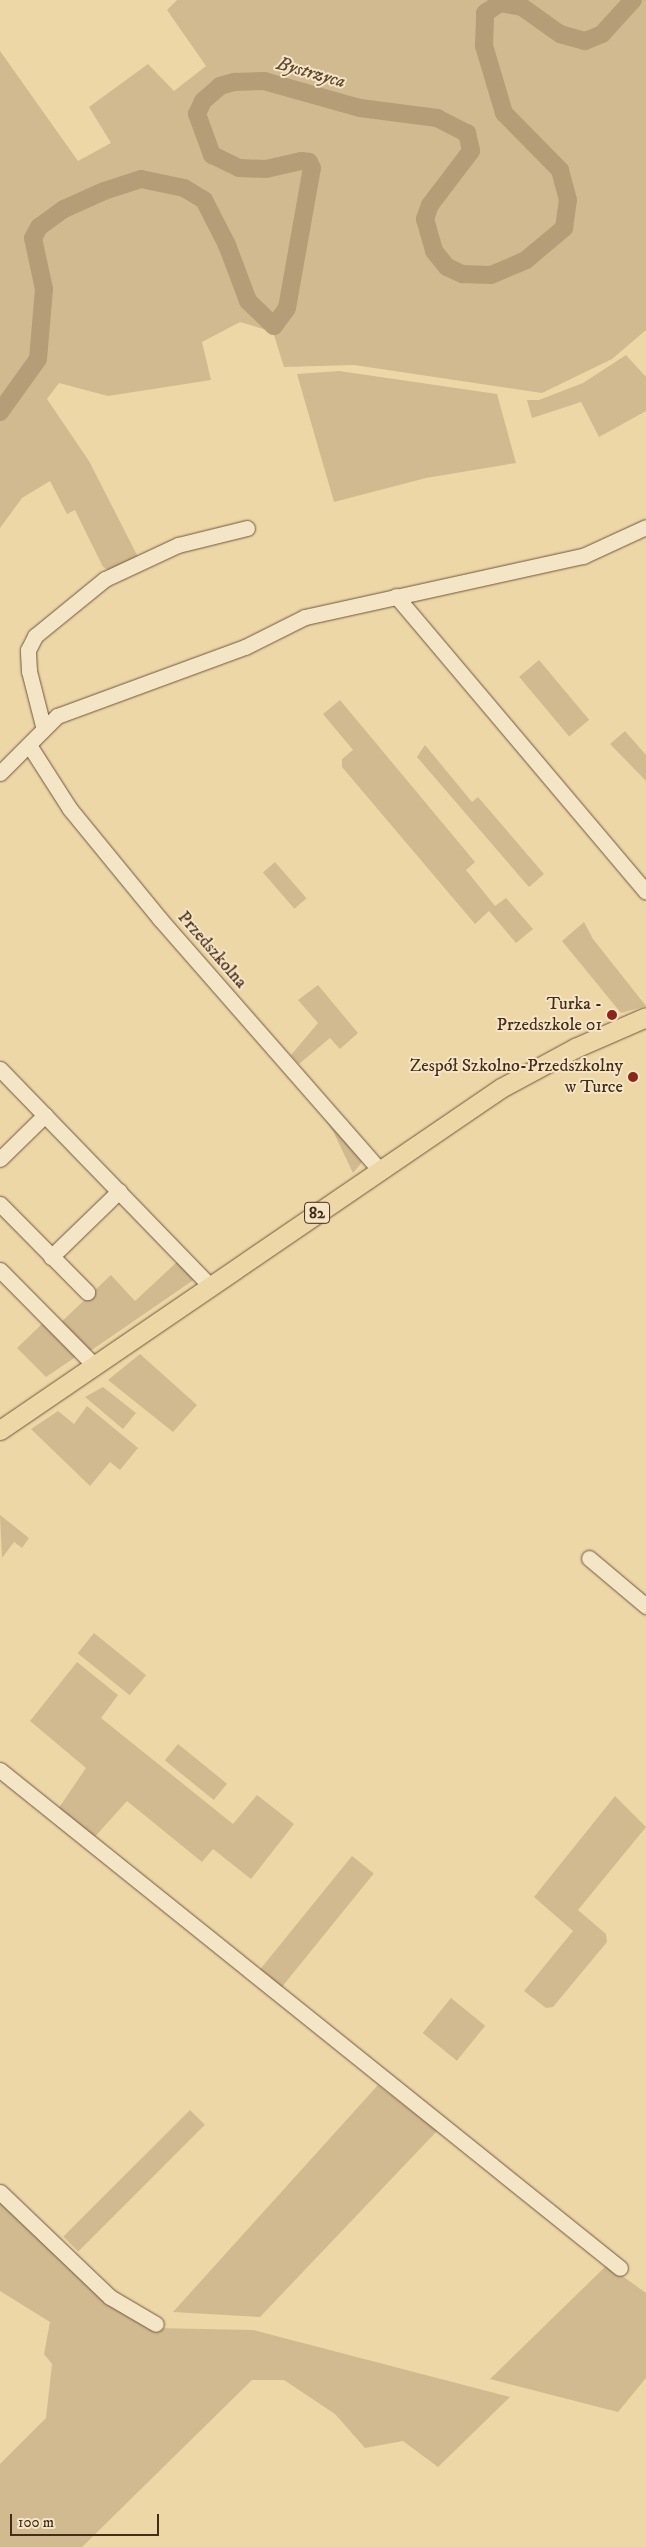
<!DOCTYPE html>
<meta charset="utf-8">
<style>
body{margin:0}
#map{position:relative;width:646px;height:2547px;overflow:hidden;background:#edd7a7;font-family:"IM FELL DW Pica",serif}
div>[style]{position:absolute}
.green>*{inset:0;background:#d1ba8f;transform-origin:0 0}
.river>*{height:18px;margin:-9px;padding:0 9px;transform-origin:9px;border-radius:9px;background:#b59d77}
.roads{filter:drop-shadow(0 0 1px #70563c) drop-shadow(0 0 1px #70563c)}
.minor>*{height:15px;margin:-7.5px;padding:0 7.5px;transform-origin:7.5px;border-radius:7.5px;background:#f3e5c6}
.major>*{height:19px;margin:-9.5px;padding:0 9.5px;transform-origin:9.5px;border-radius:9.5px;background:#edd7a7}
.dots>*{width:14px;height:14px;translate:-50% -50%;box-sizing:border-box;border:2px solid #f3e5c6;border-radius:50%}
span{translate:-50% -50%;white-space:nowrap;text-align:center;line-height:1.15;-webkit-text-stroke:4px #f3e5c6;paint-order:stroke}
.shield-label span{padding:1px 4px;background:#f3e5c6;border:1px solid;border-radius:4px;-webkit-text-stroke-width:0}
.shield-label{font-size:16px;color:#472b19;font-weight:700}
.street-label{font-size:18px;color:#472b19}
.poi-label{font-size:18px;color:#472b19}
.right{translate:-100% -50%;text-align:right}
.water-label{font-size:19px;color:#624830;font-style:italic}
.scale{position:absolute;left:10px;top:2514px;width:149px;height:22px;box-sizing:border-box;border:2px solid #472b19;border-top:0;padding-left:6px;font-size:15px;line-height:18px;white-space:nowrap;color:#472b19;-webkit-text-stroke:4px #f3e5c6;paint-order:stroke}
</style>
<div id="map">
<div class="green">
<div style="clip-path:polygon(177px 0,646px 0,646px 330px,612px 359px,542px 393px,354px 365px,284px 367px,273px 332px,240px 322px,202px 342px,211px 380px,108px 396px,59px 383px,47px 399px,89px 461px,139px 559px,110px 571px,103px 567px,75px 510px,67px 514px,50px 481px,22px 498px,0 528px,0 51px,78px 161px,111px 143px,89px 107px,148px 64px,174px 91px,206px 66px,167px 10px)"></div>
<div style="clip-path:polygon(626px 355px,646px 377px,646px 411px,599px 437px,581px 402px,532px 418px,527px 400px,539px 400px,583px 383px)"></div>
<div style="clip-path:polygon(339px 371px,497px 394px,516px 463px,426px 478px,334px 502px,297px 374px)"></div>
<div style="left:539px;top:660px;width:78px;height:26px;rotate:50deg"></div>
<div style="clip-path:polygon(340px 700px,475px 862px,466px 870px,495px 906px,506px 898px,533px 929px,516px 943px,489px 911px,475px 924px,342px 767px,342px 759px,353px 750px,323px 714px)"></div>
<div style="clip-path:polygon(625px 731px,646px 755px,646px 781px,610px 744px)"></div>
<div style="clip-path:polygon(425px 745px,472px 802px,478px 797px,544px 874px,529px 887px,417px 757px)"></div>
<div style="left:275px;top:862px;width:48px;height:16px;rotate:49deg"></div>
<div style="clip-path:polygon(584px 922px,593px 939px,646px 1006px,621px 1013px,562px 941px)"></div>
<div style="clip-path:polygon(318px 985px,358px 1033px,340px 1049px,330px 1038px,299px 1064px,291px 1055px,318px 1023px,298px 1000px)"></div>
<div style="clip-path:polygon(323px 1116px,363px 1161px,353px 1173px,334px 1133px)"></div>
<div style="clip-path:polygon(178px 1261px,195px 1279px,86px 1354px,58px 1325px,111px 1275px,135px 1301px)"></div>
<div style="clip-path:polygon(43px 1323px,77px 1356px,46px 1377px,17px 1348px)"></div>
<div style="clip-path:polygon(140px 1354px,197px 1405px,173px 1432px,108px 1380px)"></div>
<div style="clip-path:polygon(103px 1387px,136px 1413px,123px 1429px,85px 1397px)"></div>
<div style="clip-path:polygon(87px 1406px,138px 1448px,120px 1470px,110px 1462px,90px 1486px,31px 1429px,58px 1411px,74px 1424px)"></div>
<div style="clip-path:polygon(0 1515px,29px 1538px,22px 1548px,14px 1542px,2px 1558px)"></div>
<div style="left:94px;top:1633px;width:67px;height:26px;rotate:39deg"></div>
<div style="clip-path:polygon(77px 1662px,118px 1695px,101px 1718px,233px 1824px,257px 1795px,294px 1824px,251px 1879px,213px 1849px,202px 1862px,127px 1801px,92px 1840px,56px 1812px,86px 1768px,30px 1721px)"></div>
<div style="left:178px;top:1744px;width:63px;height:21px;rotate:39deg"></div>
<div style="clip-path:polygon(615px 1796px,646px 1827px,578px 1910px,606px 1934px,607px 1942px,553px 2007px,546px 2008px,524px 1991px,573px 1931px,534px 1897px)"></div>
<div style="left:352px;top:1856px;width:28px;height:147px;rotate:39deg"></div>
<div style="left:451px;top:1998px;width:44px;height:45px;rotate:39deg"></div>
<div style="clip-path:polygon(378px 2085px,437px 2131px,260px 2317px,173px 2312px)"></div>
<div style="left:190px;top:2110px;width:21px;height:179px;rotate:45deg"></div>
<div style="clip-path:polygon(0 2197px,109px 2300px,153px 2328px,253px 2330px,510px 2397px,438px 2467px,403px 2441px,365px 2448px,335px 2414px,284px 2380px,252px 2380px,82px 2547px,0 2547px,0 2464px,46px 2418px,52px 2364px,44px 2354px,50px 2322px,0 2291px)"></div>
<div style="clip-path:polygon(607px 2265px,646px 2293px,646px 2378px,618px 2412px,490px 2379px)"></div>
</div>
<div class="river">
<div style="left:0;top:412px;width:65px;rotate:-54.4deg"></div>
<div style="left:38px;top:359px;width:70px;rotate:-85.1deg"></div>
<div style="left:44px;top:289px;width:52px;rotate:-102.2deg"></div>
<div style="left:33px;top:238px;width:13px;rotate:-61deg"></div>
<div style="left:39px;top:227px;width:31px;rotate:-36deg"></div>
<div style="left:64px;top:209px;width:44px;rotate:-24.2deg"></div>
<div style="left:104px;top:191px;width:39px;rotate:-18deg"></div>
<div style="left:141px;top:179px;width:44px;rotate:11.8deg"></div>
<div style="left:184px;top:188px;width:23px;rotate:31deg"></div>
<div style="left:204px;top:200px;width:51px;rotate:62.9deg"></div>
<div style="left:227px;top:245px;width:60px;rotate:69.4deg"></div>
<div style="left:248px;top:301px;width:36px;rotate:44deg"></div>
<div style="left:274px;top:326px;width:22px;rotate:-54deg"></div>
<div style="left:287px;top:308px;width:142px;rotate:-79.9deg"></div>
<div style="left:312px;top:168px;width:7px;rotate:-117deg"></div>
<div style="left:309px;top:162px;width:8px;rotate:-173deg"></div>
<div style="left:301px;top:161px;width:36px;rotate:167deg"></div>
<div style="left:266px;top:169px;width:27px;rotate:-178deg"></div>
<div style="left:239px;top:168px;width:30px;rotate:-154deg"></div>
<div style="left:212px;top:155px;width:44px;rotate:-110.1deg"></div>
<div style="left:197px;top:114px;width:14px;rotate:-65deg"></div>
<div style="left:203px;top:101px;width:23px;rotate:-41deg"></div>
<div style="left:220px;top:86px;width:15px;rotate:-16deg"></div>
<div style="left:234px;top:82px;width:30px;rotate:-2deg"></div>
<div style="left:264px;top:81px;width:100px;rotate:15.7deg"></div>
<div style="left:360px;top:108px;width:78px;rotate:7.4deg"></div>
<div style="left:437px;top:118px;width:34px;rotate:27deg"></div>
<div style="left:467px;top:133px;width:18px;rotate:77deg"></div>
<div style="left:471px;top:151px;width:68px;rotate:127.2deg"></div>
<div style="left:430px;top:205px;width:15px;rotate:110deg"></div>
<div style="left:425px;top:219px;width:33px;rotate:74deg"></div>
<div style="left:434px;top:251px;width:21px;rotate:51deg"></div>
<div style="left:447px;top:267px;width:17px;rotate:25deg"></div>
<div style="left:462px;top:274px;width:29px;rotate:2deg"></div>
<div style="left:491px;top:275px;width:38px;rotate:-23deg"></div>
<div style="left:526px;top:260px;width:50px;rotate:-40.1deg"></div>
<div style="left:564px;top:228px;width:28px;rotate:-82deg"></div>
<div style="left:568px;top:200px;width:31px;rotate:-105deg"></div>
<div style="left:560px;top:170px;width:80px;rotate:-134.5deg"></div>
<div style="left:504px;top:113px;width:70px;rotate:-106.6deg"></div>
<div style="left:484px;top:46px;width:33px;rotate:-88deg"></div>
<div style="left:485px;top:13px;width:18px;rotate:-34deg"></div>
<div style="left:500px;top:3px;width:22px;rotate:10deg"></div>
<div style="left:522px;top:7px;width:47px;rotate:35.4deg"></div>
<div style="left:560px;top:34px;width:26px;rotate:16deg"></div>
<div style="left:585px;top:41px;width:18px;rotate:-22deg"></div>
<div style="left:602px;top:34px;width:46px;rotate:-47.6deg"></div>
</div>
<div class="roads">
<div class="minor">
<div style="left:396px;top:596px;width:387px;rotate:49.8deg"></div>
<div style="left:43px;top:726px;width:57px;rotate:-104.3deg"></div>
<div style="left:29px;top:671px;width:21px;rotate:-93deg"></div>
<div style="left:28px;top:650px;width:16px;rotate:-63deg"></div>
<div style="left:35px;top:636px;width:90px;rotate:-39.2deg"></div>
<div style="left:105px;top:579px;width:81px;rotate:-25deg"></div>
<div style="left:178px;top:545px;width:71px;rotate:-13.8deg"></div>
<div style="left:29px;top:745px;width:76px;rotate:57.4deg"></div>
<div style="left:70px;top:809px;width:142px;rotate:50.7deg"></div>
<div style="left:160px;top:919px;width:334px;rotate:48.8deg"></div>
<div style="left:0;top:773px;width:81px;rotate:-45deg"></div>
<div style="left:57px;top:716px;width:200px;rotate:-20.2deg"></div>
<div style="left:245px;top:647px;width:67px;rotate:-26.6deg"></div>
<div style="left:305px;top:617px;width:285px;rotate:-12.4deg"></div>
<div style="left:583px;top:556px;width:69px;rotate:-24.7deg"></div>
<div style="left:0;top:1069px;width:302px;rotate:45.9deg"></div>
<div style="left:0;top:1159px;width:63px;rotate:-44.4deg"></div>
<div style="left:0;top:1204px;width:124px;rotate:45.3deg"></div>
<div style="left:51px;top:1257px;width:95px;rotate:-44.1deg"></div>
<div style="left:0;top:1270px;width:134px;rotate:45.3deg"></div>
<div style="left:589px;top:1558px;width:75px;rotate:40.1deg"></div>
<div style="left:0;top:1770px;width:795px;rotate:38.77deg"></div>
<div style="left:0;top:2192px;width:152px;rotate:43.7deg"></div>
<div style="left:110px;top:2297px;width:53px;rotate:30.4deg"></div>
</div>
<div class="major">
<div style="left:0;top:1430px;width:607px;rotate:-34.32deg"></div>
<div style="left:501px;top:1088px;width:84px;rotate:-28.4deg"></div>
<div style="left:575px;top:1048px;width:77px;rotate:-23.6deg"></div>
</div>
</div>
<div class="dots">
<div style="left:612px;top:1015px;background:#8f2418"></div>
<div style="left:633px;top:1077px;background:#8f2418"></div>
</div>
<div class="shield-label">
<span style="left:317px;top:1213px">82</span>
</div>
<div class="street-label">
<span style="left:212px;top:950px;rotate:49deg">Przedszkolna</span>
</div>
<div class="poi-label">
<span class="right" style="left:602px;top:1015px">Turka -<br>Przedszkole 01</span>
<span class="right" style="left:623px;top:1077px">Zespół Szkolno-Przedszkolny<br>w Turce</span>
</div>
<div class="water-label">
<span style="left:311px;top:73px;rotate:16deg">Bystrzyca</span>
</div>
<div class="scale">100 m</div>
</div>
